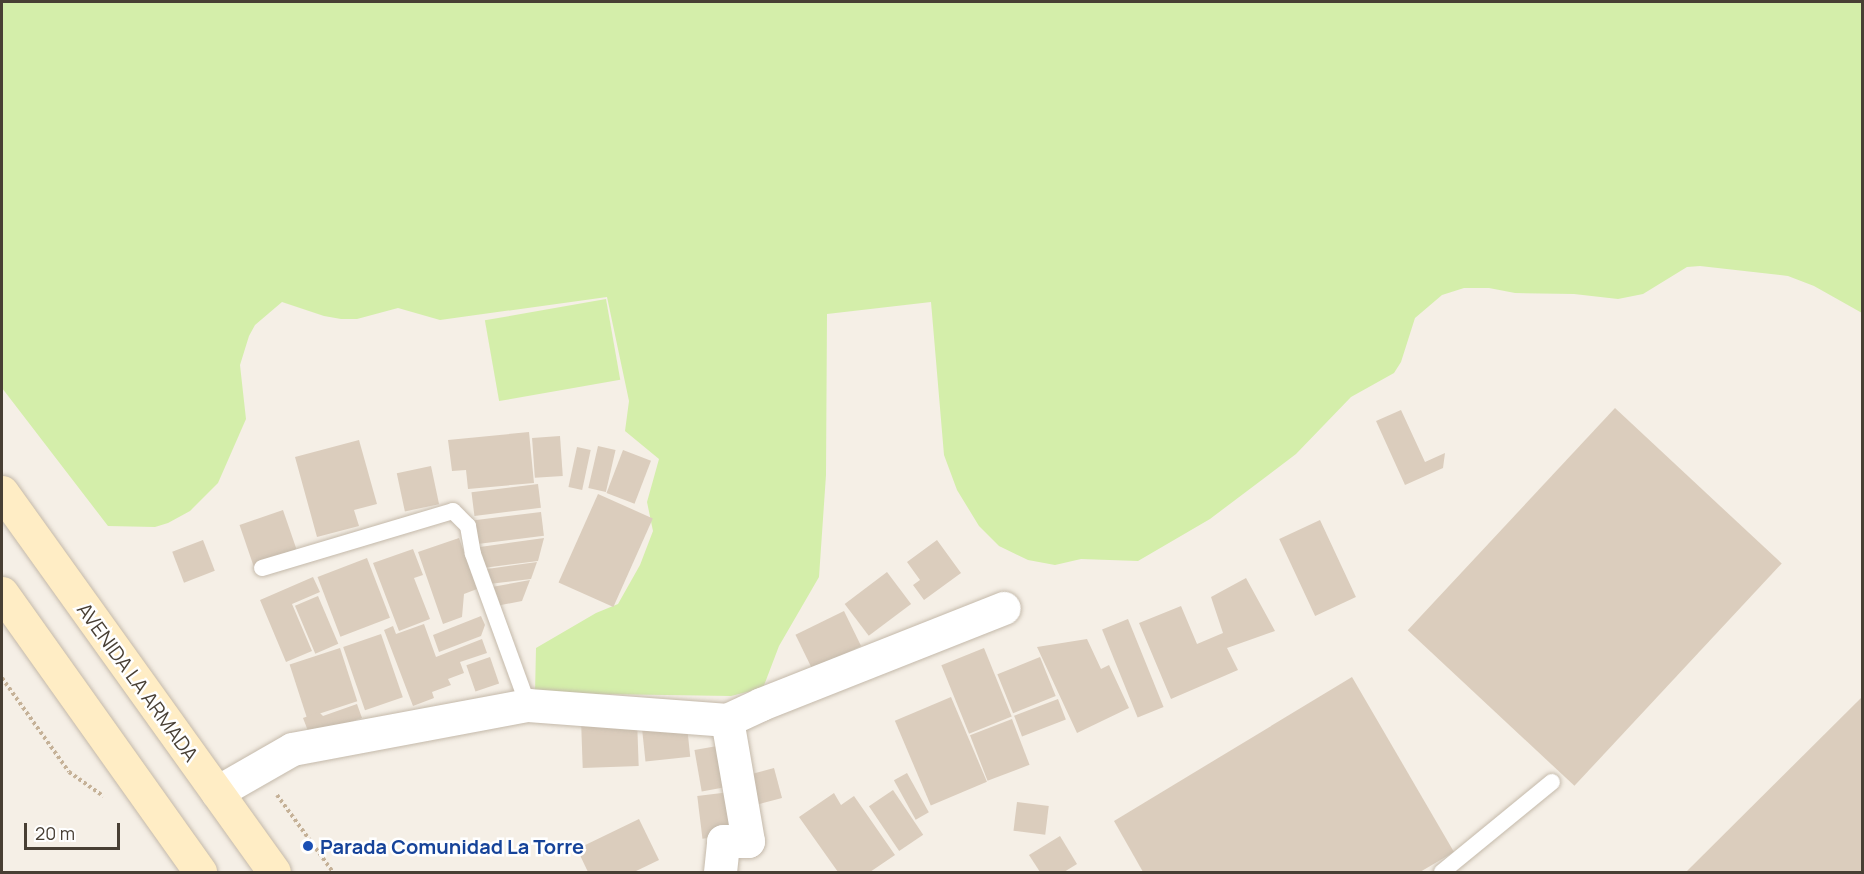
<!DOCTYPE html>
<style>
body{margin:0}
#map{position:relative;width:1864px;height:874px;overflow:hidden;background:#f5efe6;font-family:Manrope,sans-serif}
div>[style]{position:absolute}
.green>*{inset:0;background:#d4eeaa;transform-origin:0 0}
.building>*{inset:0;background:#dbcdbd;transform-origin:0 0}
.path>*{height:4px;margin-top:-2px;transform-origin:0;background:repeating-linear-gradient(90deg,#c5b197 0 3px,transparent 0 6px)}
.roads{filter:drop-shadow(0 0 2px #c4b9aa) drop-shadow(0 0 2px #c4b9aa)}
.lane>*{height:16px;margin:-8px;padding:0 8px;transform-origin:8px;border-radius:8px;background:#fff}
.street>*{height:33px;margin:-16.5px;padding:0 16.5px;transform-origin:16.5px;border-radius:16.5px;background:#fff}
.secondary>*{height:33px;margin:-16.5px;padding:0 16.5px;transform-origin:16.5px;border-radius:16.5px;background:#ffedc5}
.dots>*{width:16px;height:16px;translate:-50% -50%;box-sizing:border-box;border:3px solid #fff;border-radius:50%}
span{translate:-50% -50%;white-space:nowrap;text-align:center;line-height:1.15;-webkit-text-stroke:5px #fff;paint-order:stroke}
.street-label{font-size:20px;color:#483f34}
.transit-label{font-size:20px;color:#164399;font-weight:700}
.left{translate:0 -50%;text-align:left}
.frame{position:absolute;inset:0;border:3px solid #483f34;pointer-events:none}
.scale{position:absolute;left:24px;top:823px;width:96px;height:27px;box-sizing:border-box;border:3px solid #483f34;border-top:0;padding-left:8px;font-size:18px;line-height:21px;white-space:nowrap;color:#483f34;-webkit-text-stroke:4px #fff;paint-order:stroke}
</style>
<div id="map">
<div class="green">
<div style="clip-path:polygon(2px 2px,1862px 2px,1862px 313px,1814px 286px,1788px 276px,1700px 266px,1687px 267px,1643px 294px,1618px 299px,1574px 294px,1515px 293px,1489px 288px,1464px 288px,1442px 295px,1415px 318px,1401px 362px,1394px 373px,1351px 397px,1296px 454px,1210px 519px,1138px 561px,1081px 559px,1055px 565px,1028px 560px,999px 546px,979px 526px,957px 490px,944px 455px,931px 302px,827px 314px,826px 475px,819px 577px,779px 646px,763px 688px,731px 696px,535px 693px,536px 648px,596px 613px,618px 604px,640px 565px,653px 531px,647px 502px,659px 459px,625px 431px,629px 401px,607px 297px,440px 320px,398px 308px,357px 319px,341px 319px,324px 316px,282px 302px,255px 325px,249px 336px,240px 365px,246px 419px,218px 483px,190px 511px,168px 523px,155px 527px,108px 526px,2px 388px)"></div>
<div style="left:606px;top:299px;width:82px;height:123px;rotate:80deg"></div>
</div>
<div class="building">
<div style="left:1615px;top:408px;width:228px;height:304px;rotate:43deg"></div>
<div style="clip-path:polygon(1401px 410px,1425px 462px,1445px 453px,1443px 468px,1405px 485px,1376px 421px)"></div>
<div style="clip-path:polygon(529px 432px,534px 483px,468px 489px,466px 470px,452px 471px,448px 440px)"></div>
<div style="left:560px;top:436px;width:40px;height:28px;rotate:86deg"></div>
<div style="clip-path:polygon(359px 440px,377px 504px,354px 510px,359px 526px,317px 537px,295px 457px)"></div>
<div style="left:598px;top:446px;width:18px;height:43px;rotate:13deg"></div>
<div style="left:577px;top:447px;width:14px;height:41px;rotate:12deg"></div>
<div style="left:623px;top:450px;width:30px;height:46px;rotate:21deg"></div>
<div style="left:431px;top:466px;width:39px;height:35px;rotate:78deg"></div>
<div style="left:538px;top:484px;width:24px;height:67px;rotate:83deg"></div>
<div style="left:598px;top:494px;width:60px;height:97px;rotate:24deg"></div>
<div style="left:283px;top:510px;width:43px;height:46px;rotate:71deg"></div>
<div style="left:541px;top:512px;width:24px;height:67px;rotate:83deg"></div>
<div style="left:1320px;top:520px;width:85px;height:45px;rotate:65deg"></div>
<div style="clip-path:polygon(459px 538px,477px 589px,464px 594px,462px 617px,443px 624px,418px 552px)"></div>
<div style="clip-path:polygon(544px 538px,538px 561px,483px 568px,480px 547px)"></div>
<div style="left:203px;top:540px;width:33px;height:33px;rotate:69deg"></div>
<div style="clip-path:polygon(937px 540px,961px 573px,924px 600px,913px 585px,920px 580px,907px 562px)"></div>
<div style="clip-path:polygon(413px 549px,423px 575px,414px 578px,430px 619px,399px 631px,373px 563px)"></div>
<div style="left:367px;top:558px;width:64px;height:53px;rotate:69deg"></div>
<div style="clip-path:polygon(537px 562px,531px 579px,489px 584px,487px 569px)"></div>
<div style="left:887px;top:572px;width:40px;height:53px;rotate:53deg"></div>
<div style="clip-path:polygon(313px 577px,320px 592px,292px 604px,312px 651px,286px 662px,260px 600px)"></div>
<div style="clip-path:polygon(1246px 578px,1275px 631px,1227px 648px,1238px 670px,1171px 699px,1139px 623px,1181px 606px,1197px 644px,1223px 633px,1211px 597px)"></div>
<div style="clip-path:polygon(530px 580px,522px 601px,496px 606px,492px 587px)"></div>
<div style="left:318px;top:596px;width:52px;height:25px;rotate:67deg"></div>
<div style="left:844px;top:611px;width:39px;height:54px;rotate:64deg"></div>
<div style="clip-path:polygon(481px 616px,485px 625px,481px 636px,439px 652px,433px 635px)"></div>
<div style="left:1128px;top:619px;width:95px;height:28px;rotate:68deg"></div>
<div style="clip-path:polygon(424px 624px,436px 657px,482px 639px,487px 653px,460px 662px,464px 673px,448px 679px,451px 685px,432px 692px,434px 698px,413px 706px,384px 630px,393px 626px,396px 634px)"></div>
<div style="left:381px;top:634px;width:67px;height:40px;rotate:71deg"></div>
<div style="clip-path:polygon(1087px 639px,1101px 669px,1109px 665px,1129px 708px,1077px 733px,1037px 647px)"></div>
<div style="left:340px;top:648px;width:56px;height:53px;rotate:72deg"></div>
<div style="left:984px;top:648px;width:74px;height:46px;rotate:68deg"></div>
<div style="left:490px;top:657px;width:28px;height:25px;rotate:71deg"></div>
<div style="left:1040px;top:657px;width:42px;height:46px;rotate:68deg"></div>
<div style="clip-path:polygon(1352px 677px,1454px 852px,1420px 872px,1143px 872px,1114px 821px)"></div>
<div style="left:951px;top:697px;width:92px;height:61px;rotate:67deg"></div>
<div style="clip-path:polygon(1862px 697px,1862px 872px,1686px 872px)"></div>
<div style="left:1058px;top:699px;width:22px;height:47px;rotate:69deg"></div>
<div style="clip-path:polygon(357px 704px,362px 718px,310px 736px,303px 718px,319px 712px,323px 716px)"></div>
<div style="left:637px;top:718px;width:48px;height:56px;rotate:88deg"></div>
<div style="left:1012px;top:719px;width:49px;height:45px;rotate:69deg"></div>
<div style="left:687px;top:726px;width:31px;height:45px;rotate:84deg"></div>
<div style="left:723px;top:745px;width:42px;height:29px;rotate:80deg"></div>
<div style="left:774px;top:768px;width:31px;height:28px;rotate:75deg"></div>
<div style="left:907px;top:773px;width:45px;height:15px;rotate:61deg"></div>
<div style="left:893px;top:790px;width:54px;height:29px;rotate:56deg"></div>
<div style="left:730px;top:792px;width:43px;height:33px;rotate:83deg"></div>
<div style="clip-path:polygon(834px 793px,841px 805px,854px 796px,895px 855px,870px 872px,838px 872px,799px 817px)"></div>
<div style="left:1017px;top:802px;width:32px;height:29px;rotate:7deg"></div>
<div style="clip-path:polygon(639px 819px,659px 860px,634px 872px,588px 872px,577px 849px)"></div>
<div style="clip-path:polygon(1060px 836px,1077px 864px,1064px 872px,1040px 872px,1029px 855px)"></div>
</div>
<div class="path">
<div style="left:2px;top:678px;width:115px;rotate:54.5deg"></div>
<div style="left:69px;top:772px;width:42px;rotate:35.2deg"></div>
<div style="left:277px;top:795px;width:95px;rotate:54deg"></div>
</div>
<div class="roads">
<div class="lane">
<div style="left:262px;top:568px;width:199px;rotate:-16.6deg"></div>
<div style="left:453px;top:511px;width:21px;rotate:45deg"></div>
<div style="left:468px;top:526px;width:28px;rotate:80deg"></div>
<div style="left:473px;top:554px;width:161px;rotate:70deg"></div>
<div style="left:1442px;top:872px;width:142px;rotate:-39.3deg"></div>
</div>
<div class="street">
<div style="left:217px;top:792px;width:86px;rotate:-29.8deg"></div>
<div style="left:292px;top:749px;width:240px;rotate:-10.6deg"></div>
<div style="left:528px;top:705px;width:200px;rotate:4.3deg"></div>
<div style="left:727px;top:720px;width:38px;rotate:-25deg"></div>
<div style="left:761px;top:704px;width:261px;rotate:-21.6deg"></div>
<div style="left:720px;top:872px;width:31px;rotate:-84deg"></div>
<div style="left:723px;top:841px;width:25px"></div>
<div style="left:748px;top:841px;width:123px;rotate:-99.8deg"></div>
</div>
<div class="secondary">
<div style="left:2px;top:492px;width:467px;rotate:54.4deg"></div>
<div style="left:2px;top:593px;width:342px;rotate:54.6deg"></div>
</div>
</div>
<div class="dots">
<div style="left:308px;top:846px;background:#1a4fb4"></div>
</div>
<div class="street-label">
<span style="left:138px;top:682px;rotate:54deg">AVENIDA LA ARMADA</span>
</div>
<div class="transit-label">
<span class="left" style="left:320px;top:846px">Parada Comunidad La Torre</span>
</div>
<div class="frame"></div>
<div class="scale">20 m</div>
</div>
